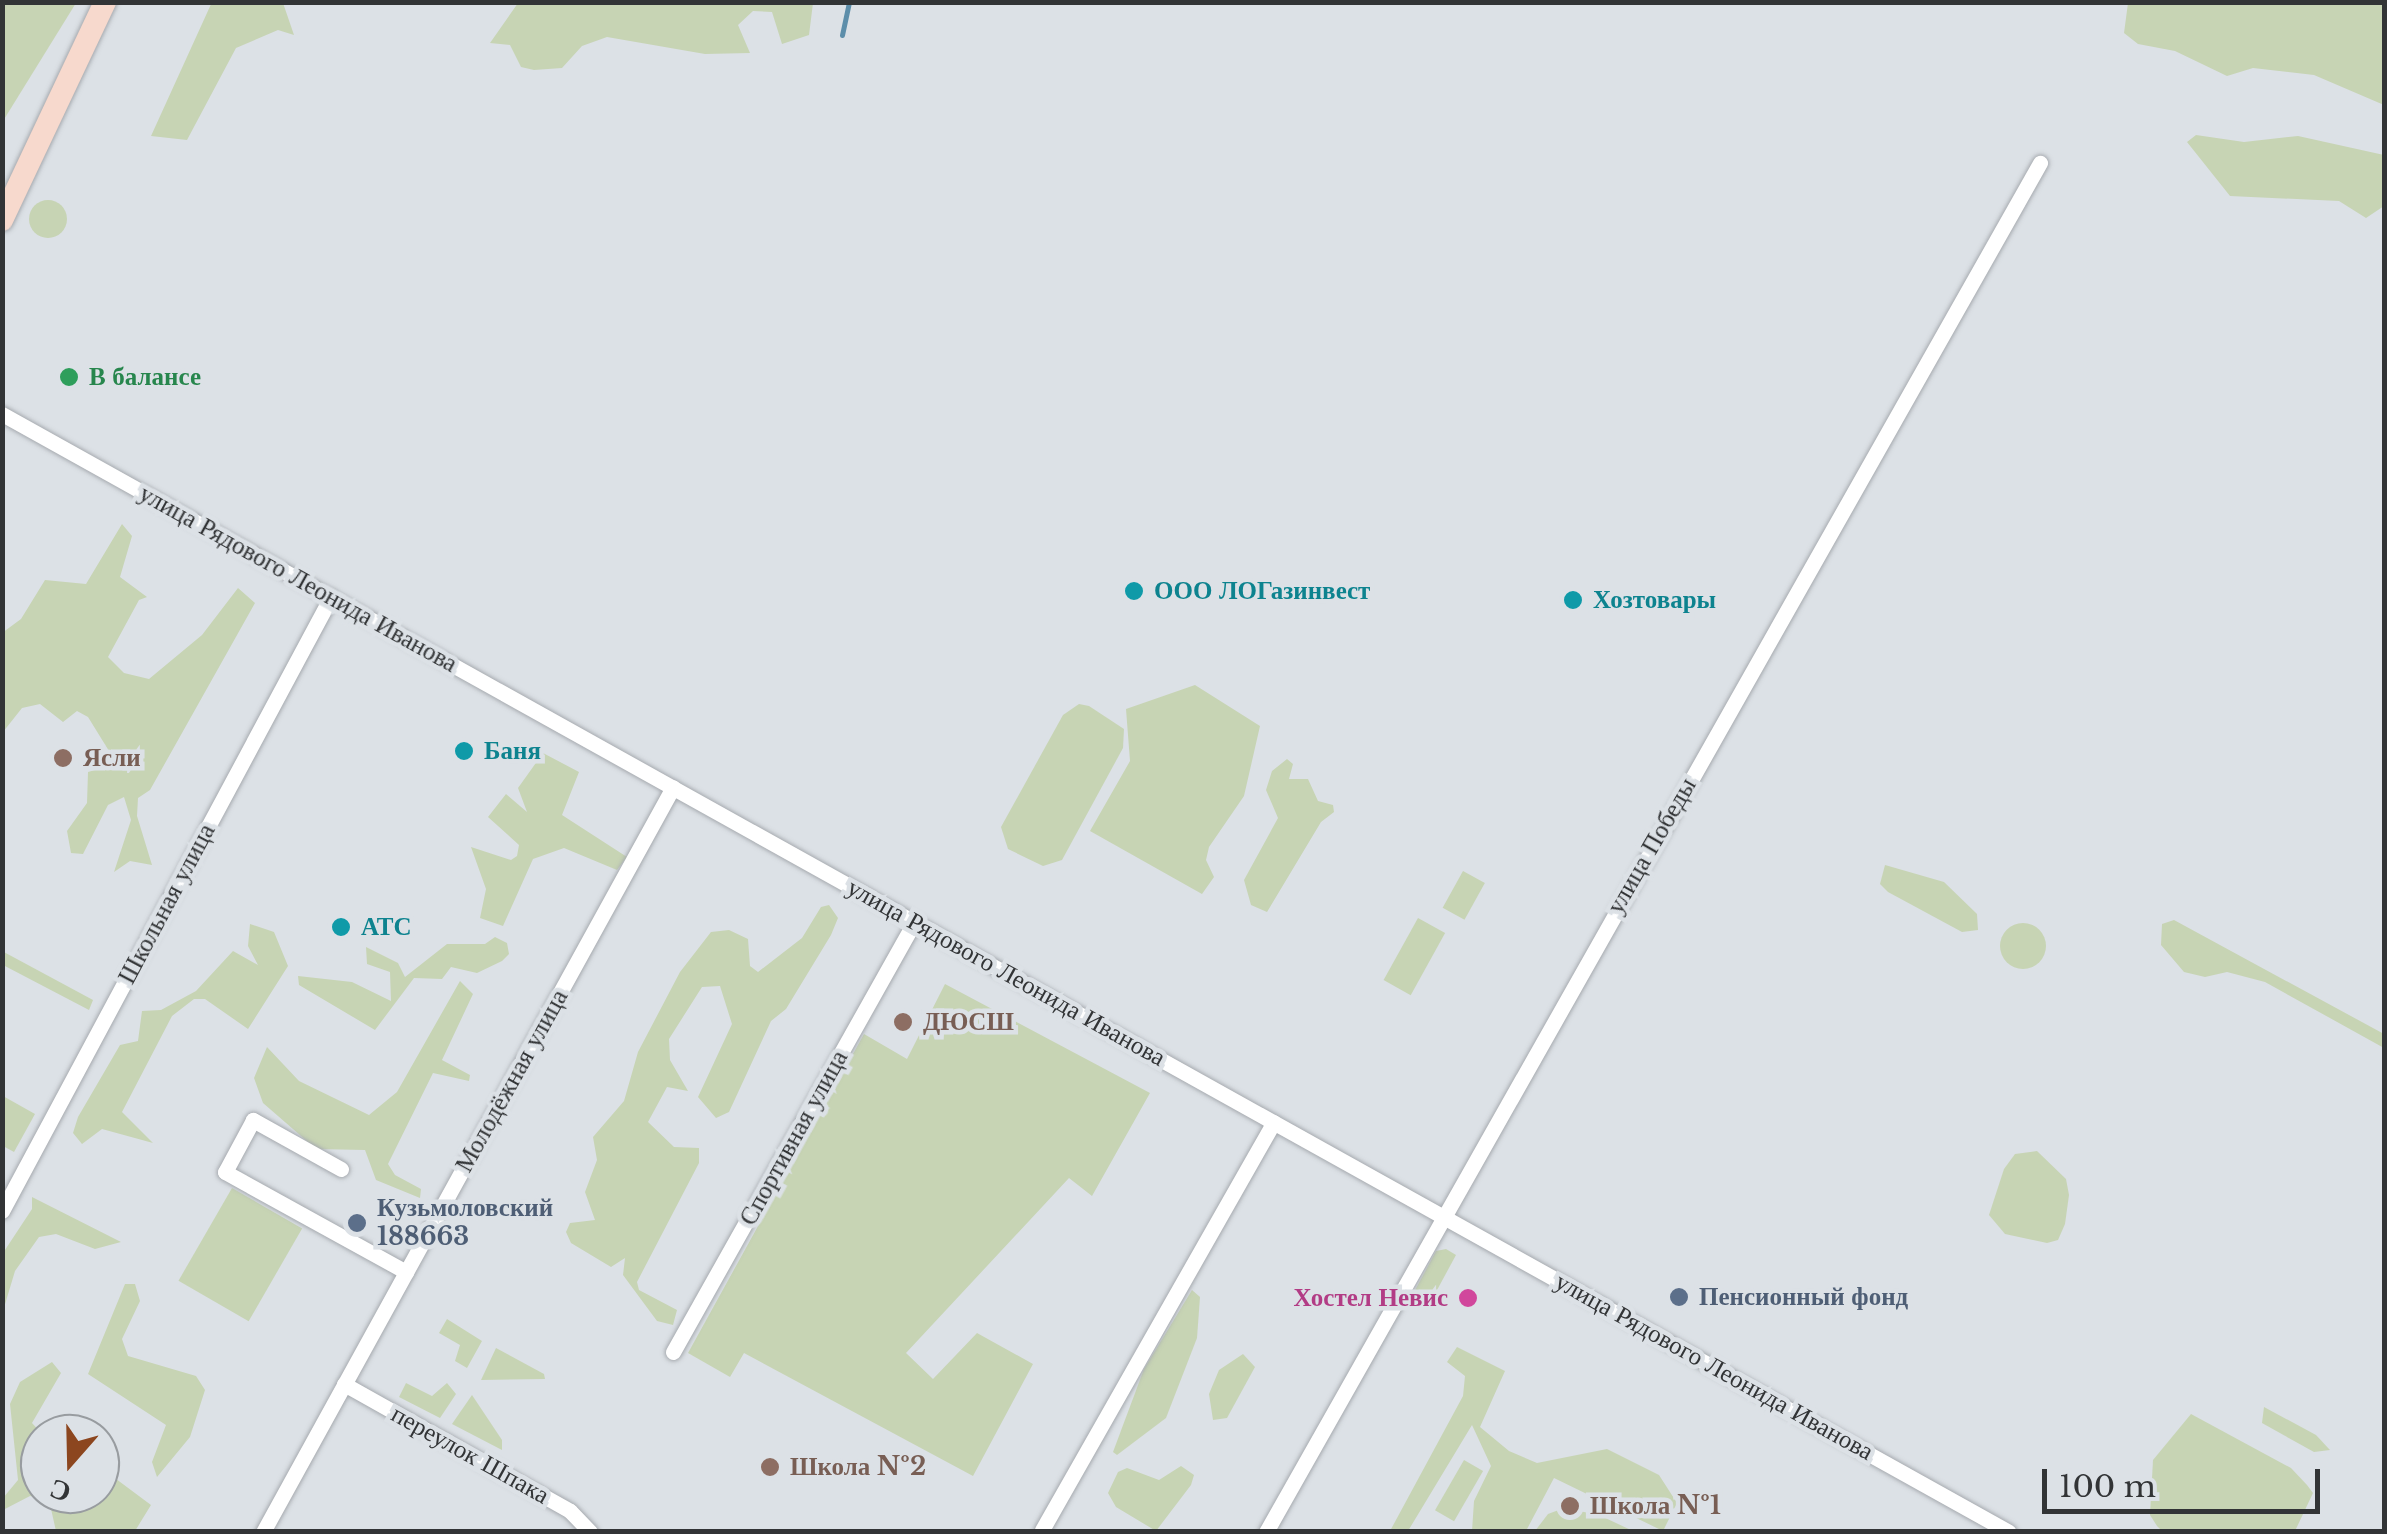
<!DOCTYPE html>
<meta charset="utf-8">
<style>
body{margin:0}
#map{position:relative;width:2387px;height:1534px;overflow:hidden;background:#dce1e6;font-family:"Libre Baskerville",serif}
div>[style]{position:absolute}
.green>*{inset:0;background:#c7d4b4;transform-origin:0 0}
.round{border-radius:50%}
.stream>*{height:5px;margin:-2.5px;padding:0 2.5px;transform-origin:2.5px;border-radius:2.5px;background:#5d8eaa}
.roads{filter:drop-shadow(0 0 2px #a6aaaf) drop-shadow(0 0 2px #a6aaaf)}
.street>*{height:15px;margin:-7.5px;padding:0 7.5px;transform-origin:7.5px;border-radius:7.5px;background:#fff}
.secondary>*{height:22px;margin:-11px;padding:0 11px;transform-origin:11px;border-radius:11px;background:#f7d9cd}
.dots>*{width:28px;height:28px;translate:-50% -50%;box-sizing:border-box;border:5px solid #dce1e6;border-radius:50%}
span{translate:-50% -50%;white-space:nowrap;text-align:center;line-height:1.15;-webkit-text-stroke:9px #dce1e6;paint-order:stroke}
.leisure-label{font-size:25px;color:#27864d;font-weight:700}
.left{translate:0 -50%;text-align:left}
.street-label{font-size:25px;color:#323436}
.culture-label{font-size:25px;color:#0d838f;font-weight:700}
.education-label{font-size:25px;color:#785e54;font-weight:700}
.service-label{font-size:25px;color:#4e5e75;font-weight:700}
.hotel-label{font-size:25px;color:#b23c85;font-weight:700}
.right{translate:-100% -50%;text-align:right}
.frame{position:absolute;inset:0;border:5px solid #323436;pointer-events:none}
.north{position:absolute;left:20px;top:1414px;width:100px;height:100px;box-sizing:border-box;background:#dce1e6;border:2px solid #989ca0;border-radius:50%;rotate:200deg;font-size:28px;font-weight:700;line-height:40px;text-align:center;color:#323436}
.north::after{content:'';display:block;margin:auto;width:35px;height:45px;background:#8c461f;clip-path:polygon(50% 0,100% 100%,50% 72%,0 100%)}
.scale{position:absolute;left:2042px;top:1469px;width:278px;height:45px;box-sizing:border-box;border:5px solid #323436;border-top:0;padding-left:12px;font-size:30px;line-height:35px;white-space:nowrap;color:#323436;-webkit-text-stroke:8px #dce1e6;paint-order:stroke}
</style>
<div id="map">
<div class="green">
<div style="clip-path:polygon(3px 2px,76px 3px,3px 121px,2px 3px)"></div>
<div style="clip-path:polygon(212px 2px,283px 3px,294px 35px,278px 30px,236px 48px,187px 140px,151px 136px)"></div>
<div style="clip-path:polygon(518px 3px,518px 2px,813px 3px,809px 35px,782px 44px,772px 12px,753px 11px,738px 25px,750px 53px,705px 54px,607px 37px,582px 46px,562px 68px,534px 70px,521px 67px,510px 45px,490px 43px)"></div>
<div style="clip-path:polygon(2128px 3px,2384px 3px,2384px 105px,2314px 75px,2253px 68px,2227px 76px,2175px 51px,2138px 44px,2124px 33px)"></div>
<div style="clip-path:polygon(2196px 135px,2244px 142px,2298px 136px,2384px 155px,2384px 206px,2366px 218px,2339px 201px,2230px 196px,2187px 142px)"></div>
<div class="round" style="left:29px;top:200px;width:38px;height:38px"></div>
<div style="clip-path:polygon(122px 524px,132px 536px,120px 577px,147px 597px,139px 600px,108px 657px,124px 673px,149px 679px,202px 635px,238px 588px,255px 603px,150px 790px,138px 798px,137px 816px,152px 865px,130px 861px,114px 872px,131px 820px,124px 797px,108px 805px,83px 854px,71px 853px,67px 831px,87px 803px,88px 772px,102px 768px,109px 751px,88px 717px,77px 711px,63px 722px,40px 704px,22px 708px,3px 732px,2px 633px,21px 619px,45px 580px,86px 584px)"></div>
<div style="clip-path:polygon(1195px 685px,1260px 726px,1244px 796px,1209px 847px,1206px 860px,1214px 877px,1202px 894px,1090px 831px,1130px 761px,1126px 709px)"></div>
<div style="clip-path:polygon(1089px 706px,1124px 729px,1123px 748px,1062px 860px,1043px 866px,1008px 849px,1001px 827px,1063px 715px,1079px 704px)"></div>
<div style="clip-path:polygon(543px 753px,579px 772px,562px 815px,627px 857px,617px 870px,564px 848px,533px 859px,503px 926px,480px 918px,486px 889px,471px 847px,511px 860px,517px 856px,519px 845px,488px 817px,506px 794px,527px 812px,518px 788px)"></div>
<div style="clip-path:polygon(1287px 759px,1293px 764px,1289px 779px,1308px 779px,1318px 801px,1333px 805px,1334px 812px,1321px 822px,1267px 912px,1251px 905px,1244px 880px,1278px 818px,1266px 790px,1272px 771px)"></div>
<div style="clip-path:polygon(1885px 865px,1944px 882px,1977px 914px,1978px 930px,1962px 932px,1888px 892px,1880px 884px)"></div>
<div style="left:1463px;top:871px;width:25px;height:42px;rotate:29deg"></div>
<div style="clip-path:polygon(829px 905px,838px 918px,831px 935px,786px 1009px,771px 1021px,729px 1112px,716px 1118px,698px 1097px,732px 1024px,720px 986px,702px 987px,669px 1039px,670px 1060px,688px 1091px,667px 1087px,648px 1122px,674px 1147px,699px 1148px,699px 1163px,637px 1282px,639px 1290px,677px 1310px,673px 1325px,657px 1321px,623px 1275px,625px 1258px,611px 1267px,571px 1243px,566px 1232px,570px 1223px,595px 1220px,585px 1192px,597px 1160px,593px 1137px,624px 1101px,638px 1052px,680px 972px,711px 932px,729px 930px,748px 939px,750px 966px,758px 972px,802px 938px,821px 907px)"></div>
<div style="left:1418px;top:918px;width:31px;height:71px;rotate:29deg"></div>
<div style="clip-path:polygon(2174px 920px,2384px 1034px,2384px 1048px,2265px 982px,2227px 972px,2205px 977px,2184px 972px,2161px 945px,2162px 924px)"></div>
<div class="round" style="left:2000px;top:923px;width:46px;height:46px"></div>
<div style="clip-path:polygon(250px 924px,274px 932px,288px 966px,248px 1029px,205px 999px,194px 999px,172px 1016px,122px 1112px,153px 1143px,102px 1129px,82px 1144px,73px 1133px,78px 1117px,120px 1045px,138px 1041px,142px 1011px,161px 1010px,196px 991px,233px 951px,258px 965px,248px 946px)"></div>
<div style="clip-path:polygon(495px 937px,507px 943px,509px 954px,502px 961px,477px 973px,451px 967px,442px 979px,414px 978px,375px 1030px,299px 985px,298px 976px,352px 982px,391px 1001px,390px 972px,367px 964px,366px 947px,398px 963px,405px 977px,447px 944px,485px 944px)"></div>
<div style="clip-path:polygon(2px 951px,93px 1000px,89px 1010px,3px 965px)"></div>
<div style="clip-path:polygon(460px 981px,473px 994px,442px 1060px,470px 1075px,469px 1081px,433px 1073px,388px 1164px,395px 1175px,421px 1189px,420px 1198px,376px 1180px,365px 1150px,316px 1149px,263px 1103px,254px 1078px,267px 1047px,299px 1081px,369px 1115px,397px 1092px)"></div>
<div style="clip-path:polygon(945px 984px,1150px 1093px,1092px 1196px,1069px 1178px,906px 1353px,933px 1379px,977px 1333px,1033px 1364px,973px 1476px,744px 1353px,730px 1377px,688px 1353px,864px 1034px,907px 1059px)"></div>
<div style="clip-path:polygon(3px 1096px,35px 1114px,14px 1152px,3px 1146px)"></div>
<div style="clip-path:polygon(2037px 1151px,2066px 1179px,2069px 1195px,2065px 1224px,2058px 1240px,2047px 1243px,2005px 1234px,1989px 1215px,2004px 1169px,2015px 1154px)"></div>
<div style="left:232px;top:1188px;width:81px;height:107px;rotate:30deg"></div>
<div style="clip-path:polygon(32px 1197px,121px 1242px,95px 1249px,56px 1234px,39px 1237px,15px 1271px,3px 1311px,3px 1253px,32px 1209px)"></div>
<div style="clip-path:polygon(1446px 1249px,1456px 1255px,1430px 1303px,1413px 1294px,1436px 1251px)"></div>
<div style="clip-path:polygon(125px 1284px,135px 1284px,140px 1301px,122px 1339px,128px 1356px,196px 1376px,205px 1390px,190px 1437px,157px 1477px,152px 1462px,166px 1425px,88px 1374px)"></div>
<div style="clip-path:polygon(1192px 1290px,1200px 1297px,1197px 1338px,1166px 1418px,1117px 1455px,1113px 1452px,1144px 1369px)"></div>
<div style="clip-path:polygon(447px 1319px,482px 1341px,467px 1368px,455px 1361px,460px 1345px,439px 1333px)"></div>
<div style="clip-path:polygon(1457px 1347px,1505px 1371px,1480px 1427px,1509px 1451px,1537px 1463px,1607px 1449px,1659px 1475px,1677px 1503px,1663px 1531px,1554px 1478px,1526px 1531px,1472px 1531px,1474px 1501px,1491px 1466px,1472px 1425px,1408px 1531px,1390px 1531px,1463px 1396px,1465px 1376px,1447px 1362px)"></div>
<div style="clip-path:polygon(496px 1348px,544px 1374px,545px 1379px,481px 1380px)"></div>
<div style="clip-path:polygon(1243px 1354px,1255px 1367px,1227px 1418px,1213px 1420px,1209px 1394px,1219px 1370px)"></div>
<div style="clip-path:polygon(52px 1362px,61px 1373px,32px 1423px,42px 1434px,40px 1494px,100px 1494px,100px 1467px,151px 1505px,135px 1531px,56px 1531px,49px 1500px,30px 1496px,3px 1510px,3px 1498px,18px 1480px,10px 1404px,20px 1382px)"></div>
<div style="clip-path:polygon(406px 1383px,432px 1396px,447px 1383px,456px 1394px,440px 1418px,399px 1397px)"></div>
<div style="clip-path:polygon(472px 1395px,502px 1440px,502px 1450px,452px 1424px)"></div>
<div style="clip-path:polygon(2264px 1407px,2316px 1435px,2330px 1450px,2314px 1452px,2262px 1423px)"></div>
<div style="clip-path:polygon(2191px 1414px,2291px 1468px,2307px 1485px,2313px 1493px,2295px 1531px,2163px 1532px,2157px 1526px,2150px 1515px,2153px 1460px)"></div>
<div style="left:1464px;top:1460px;width:22px;height:58px;rotate:30deg"></div>
<div style="clip-path:polygon(1181px 1466px,1194px 1475px,1191px 1485px,1156px 1531px,1116px 1507px,1108px 1493px,1118px 1472px,1127px 1468px,1159px 1480px)"></div>
<div style="clip-path:polygon(1564px 1508px,1599px 1515px,1633px 1531px,1535px 1531px,1548px 1514px)"></div>
</div>
<div class="stream">
<div style="left:842px;top:35px;width:34px;rotate:-78deg"></div>
</div>
<div class="roads">
<div class="street">
<div style="left:2px;top:414px;width:2297px;rotate:29.12deg"></div>
<div style="left:341px;top:1169px;width:101px;rotate:-150.9deg"></div>
<div style="left:253px;top:1120px;width:59px;rotate:118.3deg"></div>
<div style="left:225px;top:1172px;width:207px;rotate:28.9deg"></div>
<div style="left:2px;top:1211px;width:697px;rotate:-61.82deg"></div>
<div style="left:673px;top:1352px;width:493px;rotate:-60.7deg"></div>
<div style="left:344px;top:1384px;width:259px;rotate:29.3deg"></div>
<div style="left:570px;top:1511px;width:29px;rotate:46deg"></div>
<div style="left:1042px;top:1530px;width:469px;rotate:-60.4deg"></div>
<div style="left:263px;top:1532px;width:850px;rotate:-61.17deg"></div>
<div style="left:1266px;top:1532px;width:1573px;rotate:-60.52deg"></div>
</div>
<div class="secondary">
<div style="left:2px;top:220px;width:241px;rotate:-64.7deg"></div>
</div>
</div>
<div class="dots">
<div style="left:69px;top:377px;background:#2e9e5b"></div>
<div style="left:1134px;top:591px;background:#0f9aa8"></div>
<div style="left:1573px;top:600px;background:#0f9aa8"></div>
<div style="left:464px;top:751px;background:#0f9aa8"></div>
<div style="left:63px;top:758px;background:#8d6e63"></div>
<div style="left:341px;top:927px;background:#0f9aa8"></div>
<div style="left:903px;top:1022px;background:#8d6e63"></div>
<div style="left:357px;top:1223px;background:#5c6f8a"></div>
<div style="left:1679px;top:1297px;background:#5c6f8a"></div>
<div style="left:1468px;top:1298px;background:#d1479c"></div>
<div style="left:770px;top:1467px;background:#8d6e63"></div>
<div style="left:1570px;top:1506px;background:#8d6e63"></div>
</div>
<div class="leisure-label">
<span class="left" style="left:89px;top:377px">В балансе</span>
</div>
<div class="street-label">
<span style="left:298px;top:579px;rotate:29deg">улица Рядового Леонида Иванова</span>
<span style="left:1652px;top:846px;rotate:-60deg">улица Победы</span>
<span style="left:167px;top:904px;rotate:-62deg">Школьная улица</span>
<span style="left:1006px;top:973px;rotate:29deg">улица Рядового Леонида Иванова</span>
<span style="left:512px;top:1081px;rotate:-61deg">Молодёжная улица</span>
<span style="left:794px;top:1138px;rotate:-61deg">Спортивная улица</span>
<span style="left:1714px;top:1367px;rotate:29deg">улица Рядового Леонида Иванова</span>
<span style="left:470px;top:1455px;rotate:29deg">переулок Шпака</span>
</div>
<div class="culture-label">
<span class="left" style="left:1154px;top:591px">ООО ЛОГазинвест</span>
<span class="left" style="left:1593px;top:600px">Хозтовары</span>
<span class="left" style="left:484px;top:751px">Баня</span>
<span class="left" style="left:361px;top:927px">АТС</span>
</div>
<div class="education-label">
<span class="left" style="left:83px;top:758px">Ясли</span>
<span class="left" style="left:923px;top:1022px">ДЮСШ</span>
<span class="left" style="left:790px;top:1467px">Школа №2</span>
<span class="left" style="left:1590px;top:1506px">Школа №1</span>
</div>
<div class="service-label">
<span class="left" style="left:377px;top:1223px">Кузьмоловский<br>188663</span>
<span class="left" style="left:1699px;top:1297px">Пенсионный фонд</span>
</div>
<div class="hotel-label">
<span class="right" style="left:1448px;top:1298px">Хостел Невис</span>
</div>
<div class="frame"></div>
<div class="north">С</div>
<div class="scale">100 m</div>
</div>
